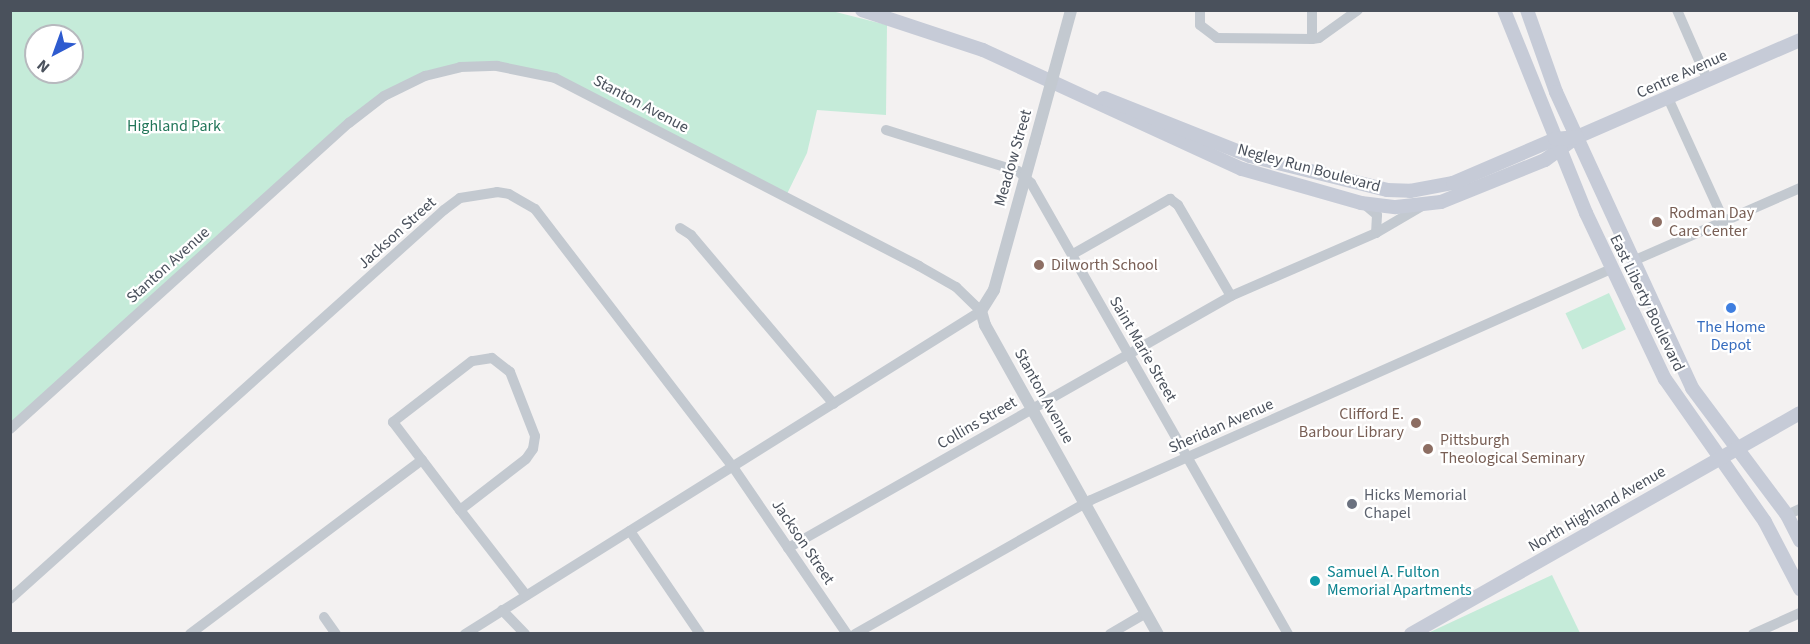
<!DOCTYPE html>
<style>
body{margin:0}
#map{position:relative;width:1810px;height:644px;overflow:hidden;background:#f3f1f1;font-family:"Source Sans 3",sans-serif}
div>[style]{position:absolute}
.green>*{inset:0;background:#c5ebd9;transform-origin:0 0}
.minor>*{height:10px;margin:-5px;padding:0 5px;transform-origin:5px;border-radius:5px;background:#c3c9d0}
.tertiary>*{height:12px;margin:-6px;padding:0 6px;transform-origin:6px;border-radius:6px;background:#c3c9d0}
.secondary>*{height:14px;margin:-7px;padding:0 7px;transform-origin:7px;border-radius:7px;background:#c6cbd7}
.tertiary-bridge>*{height:12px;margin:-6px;padding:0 6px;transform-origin:6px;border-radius:6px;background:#c3c9d0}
.dots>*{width:16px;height:16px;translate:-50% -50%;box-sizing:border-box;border:3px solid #fff;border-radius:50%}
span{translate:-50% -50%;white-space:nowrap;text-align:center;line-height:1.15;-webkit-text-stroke:4.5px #fff;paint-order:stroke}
.street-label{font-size:16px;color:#4a515c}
.park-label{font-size:16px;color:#227659}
.education-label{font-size:16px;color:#785e54}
.left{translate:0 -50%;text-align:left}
.right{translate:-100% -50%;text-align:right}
.shop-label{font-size:16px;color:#366cbe}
.worship-label{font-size:16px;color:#5b616d}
.culture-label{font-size:16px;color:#0d838f}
.frame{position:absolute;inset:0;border:12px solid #4a515c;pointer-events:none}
.north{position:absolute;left:24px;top:24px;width:60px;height:60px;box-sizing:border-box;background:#fff;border:2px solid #b7b9be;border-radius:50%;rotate:221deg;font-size:16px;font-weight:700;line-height:24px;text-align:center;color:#4a515c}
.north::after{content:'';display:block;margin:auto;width:21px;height:27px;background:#2e5bcf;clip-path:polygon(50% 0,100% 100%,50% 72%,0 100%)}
</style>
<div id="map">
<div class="green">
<div style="clip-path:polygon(evenodd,828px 10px,887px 25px,886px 115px,817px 110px,807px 153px,785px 198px,580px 90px,497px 66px,425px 76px,384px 96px,11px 429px,12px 11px,828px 10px,36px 36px,72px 36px,72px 72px,36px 72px,36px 36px)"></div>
<div style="left:1609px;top:293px;width:40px;height:48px;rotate:65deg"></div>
<div style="clip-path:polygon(1552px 575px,1580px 633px,1428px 633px)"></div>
</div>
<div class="minor">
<div style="left:1200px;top:10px;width:15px;rotate:90deg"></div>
<div style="left:1200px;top:25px;width:21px;rotate:37deg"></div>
<div style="left:1217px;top:38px;width:95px;rotate:0.6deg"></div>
<div style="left:1312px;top:39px;width:7px;rotate:-8deg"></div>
<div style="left:1319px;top:38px;width:48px;rotate:-35.7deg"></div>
<div style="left:1312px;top:10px;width:29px;rotate:90deg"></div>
<div style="left:1677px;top:10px;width:77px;rotate:66.4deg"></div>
<div style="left:1668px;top:98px;width:135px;rotate:65.5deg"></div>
<div style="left:886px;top:130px;width:138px;rotate:17.3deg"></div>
<div style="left:1018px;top:171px;width:18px;rotate:43deg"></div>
<div style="left:1031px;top:183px;width:519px;rotate:60.32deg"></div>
<div style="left:1364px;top:204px;width:17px;rotate:40deg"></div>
<div style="left:1377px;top:215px;width:18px;rotate:93deg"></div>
<div style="left:680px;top:228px;width:13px;rotate:32deg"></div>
<div style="left:691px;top:235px;width:221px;rotate:49.8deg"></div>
<div style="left:1073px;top:254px;width:112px;rotate:-29.6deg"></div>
<div style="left:1170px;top:199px;width:10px;rotate:37deg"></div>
<div style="left:1178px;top:205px;width:105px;rotate:59.8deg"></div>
<div style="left:1633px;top:261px;width:182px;rotate:-23.6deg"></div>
<div style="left:10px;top:429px;width:457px;rotate:-42.1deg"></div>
<div style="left:349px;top:123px;width:44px;rotate:-37.6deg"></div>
<div style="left:384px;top:96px;width:46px;rotate:-26deg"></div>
<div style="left:425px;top:76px;width:36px;rotate:-14deg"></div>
<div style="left:460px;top:67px;width:37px;rotate:-2deg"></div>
<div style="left:497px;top:66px;width:59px;rotate:11.7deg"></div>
<div style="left:555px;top:78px;width:410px;rotate:27.3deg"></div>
<div style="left:919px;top:266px;width:43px;rotate:29.6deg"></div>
<div style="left:956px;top:287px;width:35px;rotate:44deg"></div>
<div style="left:981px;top:311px;width:609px;rotate:147.95deg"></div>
<div style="left:460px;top:510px;width:83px;rotate:-37.7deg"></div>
<div style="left:526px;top:459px;width:12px;rotate:-55deg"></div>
<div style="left:533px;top:449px;width:13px;rotate:-81deg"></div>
<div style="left:535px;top:436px;width:69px;rotate:-111.3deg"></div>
<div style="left:510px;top:372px;width:23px;rotate:-142deg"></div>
<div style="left:492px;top:358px;width:20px;rotate:171deg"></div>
<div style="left:472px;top:361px;width:100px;rotate:142.3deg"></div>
<div style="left:393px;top:422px;width:48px;rotate:52.7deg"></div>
<div style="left:422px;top:460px;width:63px;rotate:52.8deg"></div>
<div style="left:460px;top:510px;width:108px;rotate:52.2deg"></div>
<div style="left:1787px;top:515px;width:14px;rotate:-25deg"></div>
<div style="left:630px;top:531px;width:125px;rotate:55.8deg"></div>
<div style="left:788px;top:548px;width:510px;rotate:-29.63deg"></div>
<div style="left:1231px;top:296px;width:158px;rotate:-23.5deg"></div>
<div style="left:1376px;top:233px;width:53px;rotate:-30.4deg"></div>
<div style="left:10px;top:599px;width:583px;rotate:-41.87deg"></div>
<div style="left:444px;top:210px;width:20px;rotate:-37deg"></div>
<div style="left:460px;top:198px;width:37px;rotate:-9deg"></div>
<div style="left:497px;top:192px;width:12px;rotate:9deg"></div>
<div style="left:509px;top:194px;width:30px;rotate:30deg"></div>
<div style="left:535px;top:209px;width:325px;rotate:52.5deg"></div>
<div style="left:733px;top:467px;width:202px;rotate:55.7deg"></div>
<div style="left:502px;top:610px;width:33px;rotate:46deg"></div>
<div style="left:324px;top:617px;width:21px;rotate:55deg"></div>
<div style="left:190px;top:634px;width:290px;rotate:-36.9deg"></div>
<div style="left:855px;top:634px;width:271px;rotate:-29.6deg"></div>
<div style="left:1091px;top:500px;width:569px;rotate:-23.95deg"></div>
<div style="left:1110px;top:634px;width:42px;rotate:-30.3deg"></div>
<div style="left:1753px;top:634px;width:51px;rotate:-24.1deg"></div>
</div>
<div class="tertiary">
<div style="left:1035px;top:142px;width:154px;rotate:105.5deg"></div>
<div style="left:994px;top:290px;width:25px;rotate:122deg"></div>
<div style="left:981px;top:311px;width:15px;rotate:74deg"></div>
<div style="left:985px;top:325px;width:354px;rotate:60.8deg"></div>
</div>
<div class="secondary">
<div style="left:862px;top:10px;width:127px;rotate:18.3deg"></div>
<div style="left:983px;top:50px;width:285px;rotate:24.7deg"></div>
<div style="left:1242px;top:169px;width:124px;rotate:15.9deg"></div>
<div style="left:1361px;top:203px;width:35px;rotate:7deg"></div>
<div style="left:1396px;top:207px;width:45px;rotate:-6.3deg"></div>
<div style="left:1441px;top:202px;width:112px;rotate:-22deg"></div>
<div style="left:1545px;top:160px;width:39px;rotate:-36deg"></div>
<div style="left:1577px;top:137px;width:243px;rotate:-23.5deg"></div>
<div style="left:1504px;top:10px;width:219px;rotate:68deg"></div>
<div style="left:1586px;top:213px;width:184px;rotate:64.6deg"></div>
<div style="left:1665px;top:379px;width:174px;rotate:55deg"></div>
<div style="left:1765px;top:522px;width:76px;rotate:62.4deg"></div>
<div style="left:1527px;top:10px;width:87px;rotate:70.5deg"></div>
<div style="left:1556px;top:92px;width:326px;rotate:65.3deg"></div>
<div style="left:1692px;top:388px;width:159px;rotate:53.2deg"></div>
<div style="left:1787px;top:515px;width:29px;rotate:63deg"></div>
<div style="left:1104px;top:98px;width:157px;rotate:21.7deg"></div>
<div style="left:1250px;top:156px;width:141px;rotate:13.9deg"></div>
<div style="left:1387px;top:190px;width:23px;rotate:2deg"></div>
<div style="left:1410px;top:191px;width:44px;rotate:-10.5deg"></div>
<div style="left:1453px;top:183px;width:111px;rotate:-23.3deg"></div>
<div style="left:1555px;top:139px;width:22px;rotate:-5deg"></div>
<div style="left:1411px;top:634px;width:447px;rotate:-29.6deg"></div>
</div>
<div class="tertiary-bridge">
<div style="left:1035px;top:142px;width:137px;rotate:-74.7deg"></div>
</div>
<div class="dots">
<div style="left:1657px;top:222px;background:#8d6e63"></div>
<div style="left:1039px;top:265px;background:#8d6e63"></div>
<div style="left:1731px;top:308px;background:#3f7fe0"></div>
<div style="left:1416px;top:423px;background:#8d6e63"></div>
<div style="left:1428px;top:449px;background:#8d6e63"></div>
<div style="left:1352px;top:504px;background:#6b7280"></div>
<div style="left:1315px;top:581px;background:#0f9aa8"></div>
</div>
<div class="street-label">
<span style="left:1682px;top:74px;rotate:-24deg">Centre Avenue</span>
<span style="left:641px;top:104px;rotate:28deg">Stanton Avenue</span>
<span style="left:1013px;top:158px;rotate:-74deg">Meadow Street</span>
<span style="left:1309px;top:168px;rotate:15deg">Negley Run Boulevard</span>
<span style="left:397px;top:233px;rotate:-42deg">Jackson Street</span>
<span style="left:168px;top:265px;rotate:-42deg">Stanton Avenue</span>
<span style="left:1647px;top:303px;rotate:64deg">East Liberty Boulevard</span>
<span style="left:1143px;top:349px;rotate:60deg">Saint Marie Street</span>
<span style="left:1044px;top:396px;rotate:61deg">Stanton Avenue</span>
<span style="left:977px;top:423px;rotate:-30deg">Collins Street</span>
<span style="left:1221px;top:426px;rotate:-24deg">Sheridan Avenue</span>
<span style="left:1597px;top:509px;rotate:-30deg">North Highland Avenue</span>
<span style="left:803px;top:542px;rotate:56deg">Jackson Street</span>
</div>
<div class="park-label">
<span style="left:174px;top:126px">Highland Park</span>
</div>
<div class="education-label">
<span class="left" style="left:1669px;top:222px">Rodman Day<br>Care Center</span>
<span class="left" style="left:1051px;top:265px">Dilworth School</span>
<span class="right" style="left:1404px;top:423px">Clifford E.<br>Barbour Library</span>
<span class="left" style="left:1440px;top:449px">Pittsburgh<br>Theological Seminary</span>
</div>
<div class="shop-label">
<span style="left:1731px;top:336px">The Home<br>Depot</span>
</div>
<div class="worship-label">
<span class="left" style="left:1364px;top:504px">Hicks Memorial<br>Chapel</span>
</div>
<div class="culture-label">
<span class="left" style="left:1327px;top:581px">Samuel A. Fulton<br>Memorial Apartments</span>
</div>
<div class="frame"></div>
<div class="north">N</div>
</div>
